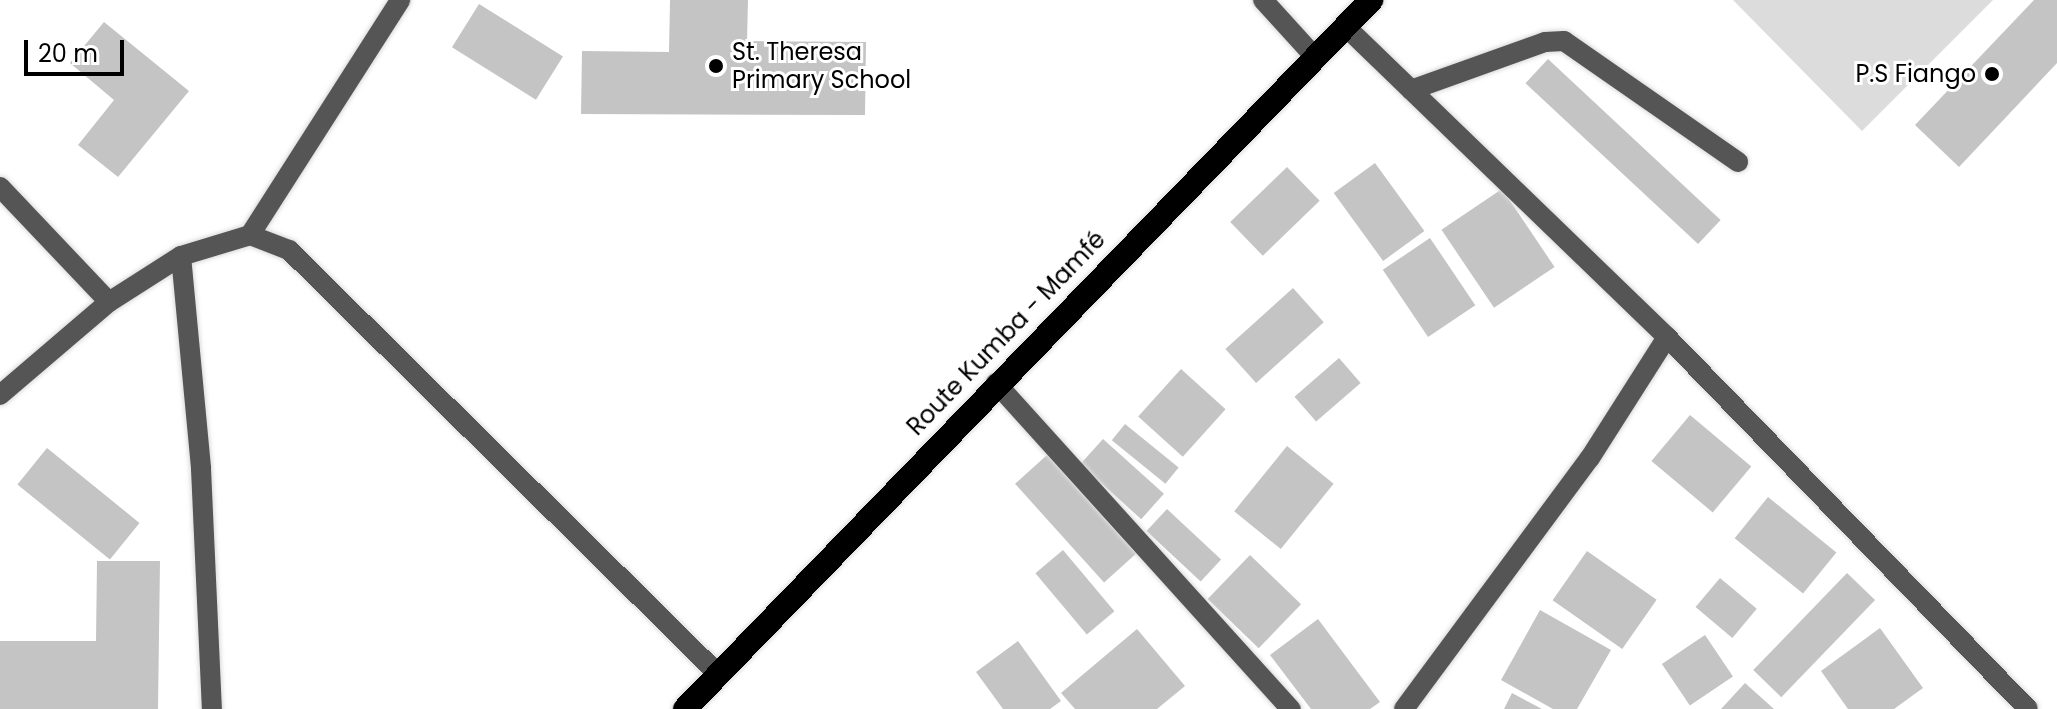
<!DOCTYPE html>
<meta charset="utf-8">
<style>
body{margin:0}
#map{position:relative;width:2057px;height:709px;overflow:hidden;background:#fff;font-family:Poppins,sans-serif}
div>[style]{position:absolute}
.green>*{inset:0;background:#dcdcdc}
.building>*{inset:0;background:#c4c4c4;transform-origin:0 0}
.roads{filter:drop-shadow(0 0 2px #dbdbdb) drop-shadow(0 0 2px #dbdbdb)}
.minor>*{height:20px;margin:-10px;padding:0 10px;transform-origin:10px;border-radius:10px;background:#555}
.highway>*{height:24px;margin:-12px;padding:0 12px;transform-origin:12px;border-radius:12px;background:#000}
.dots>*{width:22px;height:22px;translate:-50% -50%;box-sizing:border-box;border:4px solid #fff;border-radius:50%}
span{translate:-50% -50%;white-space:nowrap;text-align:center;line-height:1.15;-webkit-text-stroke:6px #fff;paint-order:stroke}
.poi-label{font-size:24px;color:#000}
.left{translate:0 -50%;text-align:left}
.right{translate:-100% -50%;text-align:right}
.street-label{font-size:24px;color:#000}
.scale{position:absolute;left:24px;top:40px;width:100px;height:36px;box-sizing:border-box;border:4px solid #000;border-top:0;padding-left:10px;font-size:24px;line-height:28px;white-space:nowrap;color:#000;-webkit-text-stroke:6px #fff;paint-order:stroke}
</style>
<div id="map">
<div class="green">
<div style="clip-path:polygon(1733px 0,1993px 0,1862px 131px)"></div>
</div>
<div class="building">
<div style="clip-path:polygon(670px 0,748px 0,747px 41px,866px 42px,865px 115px,581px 114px,582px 51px,669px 52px)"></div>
<div style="clip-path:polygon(2034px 0,2057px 0,2057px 63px,1959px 167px,1915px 125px)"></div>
<div style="left:479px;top:4px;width:99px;height:51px;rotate:32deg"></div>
<div style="clip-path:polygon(104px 22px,189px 91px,118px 177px,78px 145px,114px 100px,70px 63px)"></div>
<div style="left:1548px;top:59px;width:236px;height:33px;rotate:43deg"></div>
<div style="left:1375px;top:163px;width:84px;height:51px;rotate:54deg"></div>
<div style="left:1287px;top:167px;width:47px;height:79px;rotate:46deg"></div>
<div style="left:1502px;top:189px;width:94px;height:73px;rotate:56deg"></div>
<div style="left:1430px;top:238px;width:81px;height:57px;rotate:56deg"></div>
<div style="left:1293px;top:288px;width:46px;height:91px;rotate:48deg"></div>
<div style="left:1339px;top:358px;width:33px;height:59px;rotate:49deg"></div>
<div style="left:1181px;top:369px;width:60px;height:64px;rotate:42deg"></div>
<div style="left:1690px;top:415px;width:80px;height:60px;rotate:40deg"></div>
<div style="left:1125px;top:424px;width:69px;height:21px;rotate:39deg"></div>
<div style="left:1103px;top:439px;width:82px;height:34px;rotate:42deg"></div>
<div style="left:1287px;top:446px;width:60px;height:84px;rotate:39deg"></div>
<div style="left:47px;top:448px;width:119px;height:47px;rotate:39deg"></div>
<div style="left:1047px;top:455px;width:133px;height:43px;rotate:48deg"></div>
<div style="left:1768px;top:497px;width:88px;height:53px;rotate:39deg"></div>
<div style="left:1167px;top:509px;width:74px;height:30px;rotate:43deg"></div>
<div style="left:1063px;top:550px;width:80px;height:36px;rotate:50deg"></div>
<div style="left:1587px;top:551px;width:85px;height:60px;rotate:35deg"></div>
<div style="left:1250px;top:555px;width:71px;height:61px;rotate:44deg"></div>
<div style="clip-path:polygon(97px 561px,160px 561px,158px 709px,0 709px,0 641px,96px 641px)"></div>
<div style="left:1847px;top:573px;width:39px;height:135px;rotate:44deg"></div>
<div style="left:1720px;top:578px;width:48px;height:38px;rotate:40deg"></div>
<div style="clip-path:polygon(1540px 610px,1611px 650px,1577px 709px,1553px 709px,1501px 680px)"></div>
<div style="clip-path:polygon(1318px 619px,1380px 702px,1370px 709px,1311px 709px,1270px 655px)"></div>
<div style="clip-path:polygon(1880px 628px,1923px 688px,1894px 709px,1848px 709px,1821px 671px)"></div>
<div style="clip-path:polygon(1137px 629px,1185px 686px,1157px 709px,1075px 709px,1061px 693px)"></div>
<div style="left:1705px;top:635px;width:50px;height:52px;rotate:56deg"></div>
<div style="clip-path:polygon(1018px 641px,1061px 701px,1050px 709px,1003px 709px,976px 672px)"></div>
<div style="clip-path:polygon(1745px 683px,1774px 709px,1721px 709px)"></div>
<div style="clip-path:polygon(1512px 693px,1542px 709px,1504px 709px)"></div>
</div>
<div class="roads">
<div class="minor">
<div style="left:1263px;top:0;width:74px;rotate:47.7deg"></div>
<div style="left:1345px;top:26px;width:448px;rotate:44deg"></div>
<div style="left:1667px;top:337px;width:518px;rotate:45.86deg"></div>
<div style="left:1411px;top:90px;width:142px;rotate:-19.7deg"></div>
<div style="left:1545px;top:42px;width:19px;rotate:-3deg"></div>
<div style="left:1564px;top:41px;width:212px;rotate:34.8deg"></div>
<div style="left:0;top:187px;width:158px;rotate:46.5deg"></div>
<div style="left:250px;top:235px;width:279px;rotate:-57.4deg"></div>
<div style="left:181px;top:256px;width:214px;rotate:84.6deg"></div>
<div style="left:201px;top:469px;width:240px;rotate:87.4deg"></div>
<div style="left:996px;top:383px;width:440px;rotate:47.9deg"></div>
<div style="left:0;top:395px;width:143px;rotate:-40.5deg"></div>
<div style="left:109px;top:302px;width:85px;rotate:-32.6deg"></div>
<div style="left:181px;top:256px;width:72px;rotate:-16.9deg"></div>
<div style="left:250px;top:235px;width:42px;rotate:21deg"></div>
<div style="left:289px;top:250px;width:603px;rotate:44.66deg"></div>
<div style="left:1404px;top:709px;width:312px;rotate:-53.5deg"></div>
<div style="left:1590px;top:458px;width:143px;rotate:-57.5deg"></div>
</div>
<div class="highway">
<div style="left:685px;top:709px;width:987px;rotate:-45.94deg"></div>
</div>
</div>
<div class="dots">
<div style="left:716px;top:66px;background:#000"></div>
<div style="left:1992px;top:74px;background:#000"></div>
</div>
<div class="poi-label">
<span class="left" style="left:732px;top:66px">St. Theresa<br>Primary School</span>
<span class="right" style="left:1976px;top:74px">P.S Fiango</span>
</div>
<div class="street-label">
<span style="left:1006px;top:333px;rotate:-46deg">Route Kumba - Mamfé</span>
</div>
<div class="scale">20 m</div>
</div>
